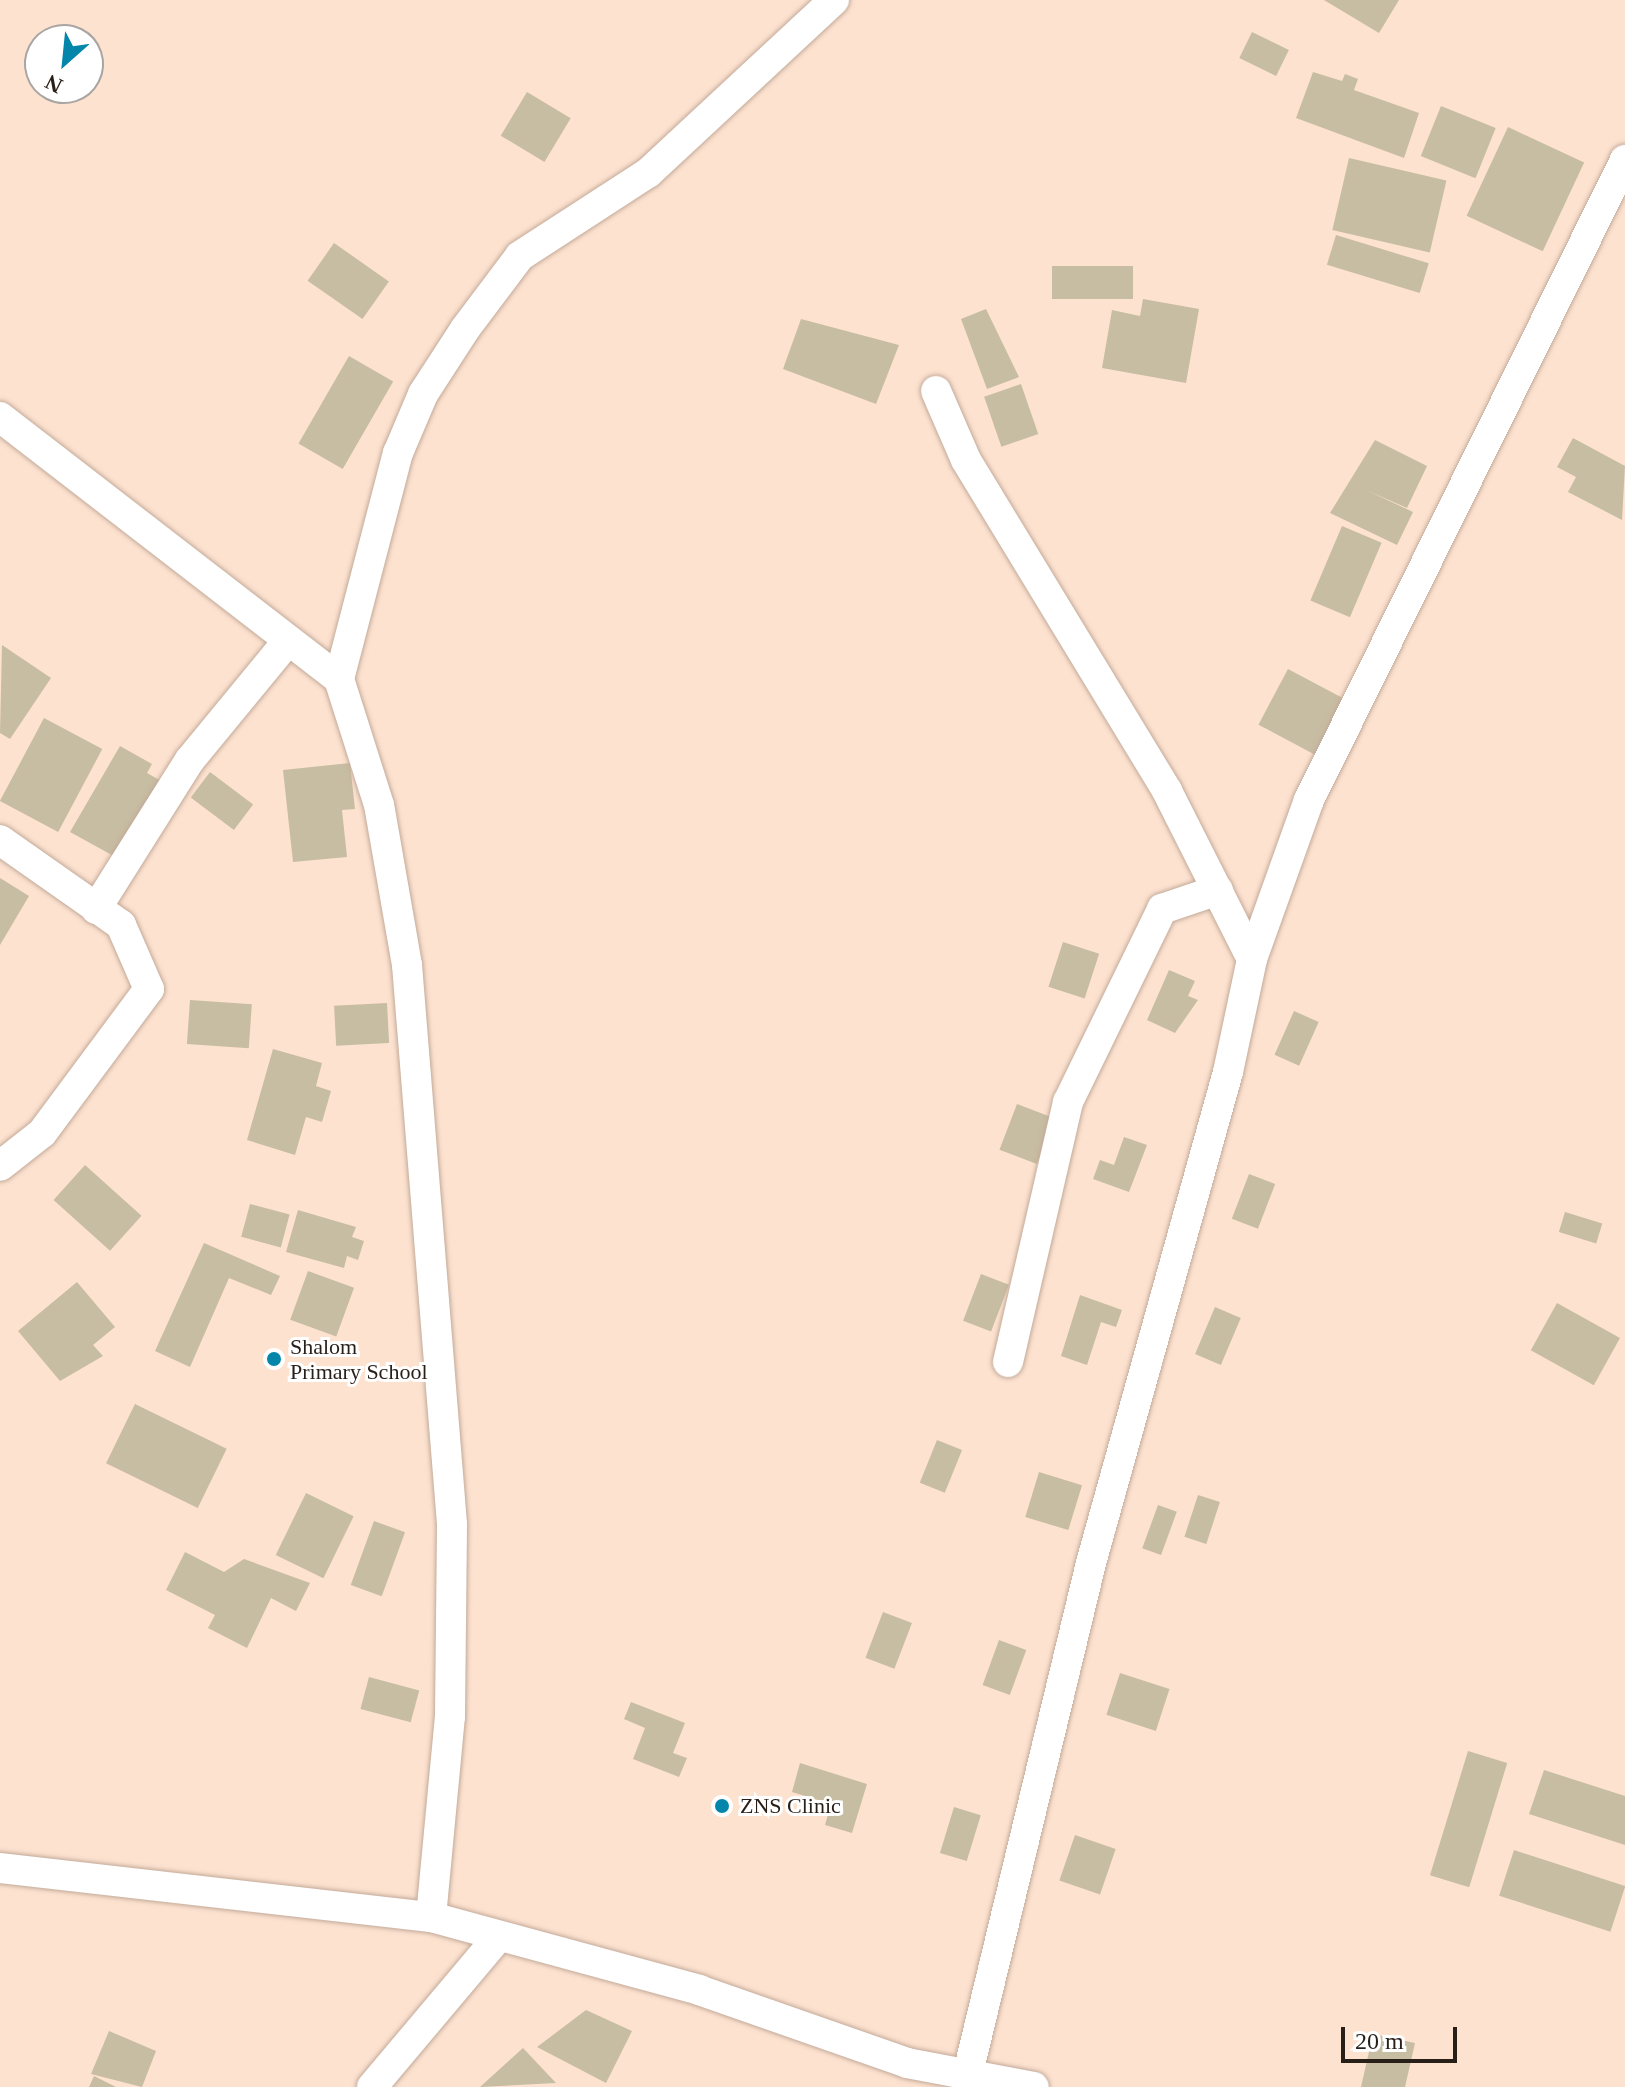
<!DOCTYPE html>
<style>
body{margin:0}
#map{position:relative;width:1625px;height:2087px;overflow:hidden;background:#fde2d0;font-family:Georgia,serif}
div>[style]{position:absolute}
.building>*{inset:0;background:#c7bda2;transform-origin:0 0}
.roads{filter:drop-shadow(0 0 2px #c3aa99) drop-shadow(0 0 2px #c3aa99)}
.minor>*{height:30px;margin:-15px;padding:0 15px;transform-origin:15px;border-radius:15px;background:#fff}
.dots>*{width:22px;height:22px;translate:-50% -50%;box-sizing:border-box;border:4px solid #fff;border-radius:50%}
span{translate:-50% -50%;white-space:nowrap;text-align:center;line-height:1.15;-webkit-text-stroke:6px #fff;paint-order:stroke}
.poi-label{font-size:22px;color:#291f19}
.left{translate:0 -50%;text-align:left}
.north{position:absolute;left:24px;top:24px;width:80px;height:80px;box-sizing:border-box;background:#fff;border:2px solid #a9a5a3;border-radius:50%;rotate:207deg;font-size:22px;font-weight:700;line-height:32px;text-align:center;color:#291f19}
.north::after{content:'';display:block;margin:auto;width:28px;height:36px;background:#0386a9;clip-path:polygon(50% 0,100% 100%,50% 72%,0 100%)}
.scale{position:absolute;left:1341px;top:2027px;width:116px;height:36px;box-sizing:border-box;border:4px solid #291f19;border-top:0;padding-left:10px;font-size:24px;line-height:28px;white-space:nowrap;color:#291f19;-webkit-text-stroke:6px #fff;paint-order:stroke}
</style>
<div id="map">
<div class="building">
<div style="clip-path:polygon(1324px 0,1399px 0,1379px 33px)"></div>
<div style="left:1252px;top:32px;width:41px;height:29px;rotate:26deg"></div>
<div style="clip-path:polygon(1313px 72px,1342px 81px,1345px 74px,1358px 79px,1354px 90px,1419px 113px,1404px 158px,1296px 118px)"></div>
<div style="left:527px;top:92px;width:51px;height:51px;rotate:31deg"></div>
<div style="left:1441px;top:106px;width:59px;height:54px;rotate:22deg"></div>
<div style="left:1508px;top:127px;width:84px;height:98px;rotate:25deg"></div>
<div style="left:1349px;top:158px;width:100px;height:74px;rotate:13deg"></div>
<div style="left:1336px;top:235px;width:97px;height:31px;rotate:17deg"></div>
<div style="left:334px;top:243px;width:67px;height:46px;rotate:35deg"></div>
<div style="left:1052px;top:266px;width:81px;height:33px"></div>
<div style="clip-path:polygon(1143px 299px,1199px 309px,1186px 383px,1102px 368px,1112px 310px,1140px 316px)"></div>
<div style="clip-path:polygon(986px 309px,1019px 377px,987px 389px,961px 319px)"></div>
<div style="clip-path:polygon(801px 319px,899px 345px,876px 404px,783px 369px)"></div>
<div style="left:349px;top:356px;width:51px;height:101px;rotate:30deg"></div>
<div style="left:1021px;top:384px;width:53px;height:39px;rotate:71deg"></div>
<div style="clip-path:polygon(1573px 438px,1625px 466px,1622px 520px,1568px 492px,1576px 477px,1557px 467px)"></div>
<div style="clip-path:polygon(1375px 440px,1427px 466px,1407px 508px,1366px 490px,1413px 512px,1397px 545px,1330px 513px)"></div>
<div style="left:1342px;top:526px;width:43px;height:81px;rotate:23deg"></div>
<div style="clip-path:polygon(2px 645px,51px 678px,10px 739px,0 733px)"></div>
<div style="left:1288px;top:669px;width:64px;height:63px;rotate:28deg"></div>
<div style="left:44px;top:718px;width:66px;height:94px;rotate:28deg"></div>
<div style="clip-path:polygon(120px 746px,152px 764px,147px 773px,163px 782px,119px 859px,70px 832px)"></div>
<div style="clip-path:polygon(350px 763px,355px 809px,342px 810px,347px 857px,293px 862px,283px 770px)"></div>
<div style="left:210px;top:772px;width:54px;height:32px;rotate:37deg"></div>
<div style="clip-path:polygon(0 878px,29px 896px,0 945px)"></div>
<div style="left:1063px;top:942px;width:38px;height:47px;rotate:18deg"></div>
<div style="clip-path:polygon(1169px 970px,1195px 981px,1188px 996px,1198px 1000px,1175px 1033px,1147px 1020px)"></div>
<div style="left:190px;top:1000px;width:62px;height:44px;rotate:4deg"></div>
<div style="left:387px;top:1003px;width:40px;height:53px;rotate:87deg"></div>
<div style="left:1294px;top:1011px;width:27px;height:48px;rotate:24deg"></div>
<div style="clip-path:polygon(273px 1049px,322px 1063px,316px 1086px,331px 1091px,322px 1122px,306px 1117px,295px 1155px,247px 1140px)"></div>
<div style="left:1017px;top:1104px;width:40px;height:49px;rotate:21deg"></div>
<div style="clip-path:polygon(1124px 1137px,1147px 1145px,1129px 1192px,1093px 1179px,1100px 1160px,1114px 1165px)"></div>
<div style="left:85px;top:1165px;width:76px;height:47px;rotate:42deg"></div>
<div style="left:1249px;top:1174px;width:28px;height:48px;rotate:21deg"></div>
<div style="left:250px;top:1204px;width:41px;height:34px;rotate:15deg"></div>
<div style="clip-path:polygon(298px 1210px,356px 1227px,352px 1237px,364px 1241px,358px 1260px,347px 1256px,344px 1268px,286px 1252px)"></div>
<div style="left:1565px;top:1212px;width:39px;height:21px;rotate:17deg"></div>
<div style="clip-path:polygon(204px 1243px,280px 1276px,271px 1295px,229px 1278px,190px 1367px,155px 1351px)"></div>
<div style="left:308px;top:1271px;width:49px;height:52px;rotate:20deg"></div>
<div style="left:981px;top:1274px;width:30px;height:50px;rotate:21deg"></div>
<div style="clip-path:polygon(77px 1282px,115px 1327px,93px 1345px,103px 1356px,60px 1381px,18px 1331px)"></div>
<div style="clip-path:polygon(1080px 1295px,1122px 1310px,1116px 1327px,1101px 1322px,1087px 1365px,1061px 1356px)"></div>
<div style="left:1557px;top:1303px;width:72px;height:54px;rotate:29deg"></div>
<div style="left:1215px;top:1307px;width:28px;height:51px;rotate:23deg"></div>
<div style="left:135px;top:1404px;width:102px;height:66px;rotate:26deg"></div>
<div style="left:937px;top:1440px;width:27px;height:46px;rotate:22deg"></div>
<div style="left:1039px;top:1472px;width:45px;height:47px;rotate:17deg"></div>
<div style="left:306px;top:1493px;width:53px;height:69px;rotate:26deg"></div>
<div style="left:1198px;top:1495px;width:23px;height:44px;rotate:18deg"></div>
<div style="left:1158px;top:1505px;width:20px;height:46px;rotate:20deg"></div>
<div style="left:374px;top:1521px;width:33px;height:68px;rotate:20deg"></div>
<div style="clip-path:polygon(185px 1552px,224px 1572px,244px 1559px,310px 1583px,296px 1611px,271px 1598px,247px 1648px,208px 1628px,215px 1615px,166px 1590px)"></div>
<div style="left:883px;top:1612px;width:31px;height:49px;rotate:21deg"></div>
<div style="left:999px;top:1640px;width:29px;height:48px;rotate:20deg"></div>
<div style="left:1120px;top:1673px;width:52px;height:44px;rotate:18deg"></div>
<div style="left:369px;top:1677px;width:52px;height:33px;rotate:15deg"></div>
<div style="clip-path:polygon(631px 1702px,685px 1723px,673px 1753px,687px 1758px,679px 1777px,633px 1759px,645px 1728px,624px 1719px)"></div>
<div style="left:1468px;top:1751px;width:41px;height:130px;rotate:17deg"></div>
<div style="clip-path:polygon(800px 1763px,867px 1784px,852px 1833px,825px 1825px,831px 1804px,792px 1792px)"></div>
<div style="clip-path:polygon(1544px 1770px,1625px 1796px,1625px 1845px,1529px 1814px)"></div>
<div style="left:954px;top:1807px;width:28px;height:48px;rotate:17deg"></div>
<div style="left:1075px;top:1835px;width:43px;height:48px;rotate:19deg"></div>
<div style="left:1514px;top:1850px;width:117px;height:48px;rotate:18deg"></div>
<div style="clip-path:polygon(586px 2010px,632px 2031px,606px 2083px,537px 2047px)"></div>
<div style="clip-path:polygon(109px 2031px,156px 2051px,142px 2087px,91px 2074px)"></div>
<div style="clip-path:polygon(1373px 2034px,1415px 2043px,1405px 2087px,1361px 2087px)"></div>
<div style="clip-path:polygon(523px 2048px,556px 2083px,480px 2087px)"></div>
<div style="clip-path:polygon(94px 2076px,116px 2087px,89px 2087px)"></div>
</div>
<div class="roads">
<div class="minor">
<div style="left:936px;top:391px;width:75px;rotate:66.5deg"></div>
<div style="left:966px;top:460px;width:387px;rotate:58.7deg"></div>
<div style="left:1167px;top:791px;width:188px;rotate:63.2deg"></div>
<div style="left:0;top:417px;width:428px;rotate:37.7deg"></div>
<div style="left:0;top:840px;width:148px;rotate:35.1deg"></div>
<div style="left:121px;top:925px;width:70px;rotate:66.4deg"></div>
<div style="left:149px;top:989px;width:179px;rotate:126.6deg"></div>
<div style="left:42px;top:1133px;width:53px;rotate:141.8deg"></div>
<div style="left:96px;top:909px;width:176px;rotate:-57.8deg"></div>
<div style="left:190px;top:760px;width:151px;rotate:-50.6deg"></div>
<div style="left:1008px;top:1362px;width:267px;rotate:-77deg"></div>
<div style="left:1068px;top:1102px;width:215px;rotate:-64deg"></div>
<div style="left:1162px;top:909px;width:59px;rotate:-18.7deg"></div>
<div style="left:0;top:1868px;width:434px;rotate:6.5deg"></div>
<div style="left:431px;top:1917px;width:278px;rotate:15.2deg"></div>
<div style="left:699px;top:1990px;width:220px;rotate:19.3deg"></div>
<div style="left:907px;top:2063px;width:129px;rotate:10.7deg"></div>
<div style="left:431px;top:1917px;width:201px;rotate:-84.6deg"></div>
<div style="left:450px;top:1717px;width:193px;rotate:-89.4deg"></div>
<div style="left:452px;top:1524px;width:561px;rotate:-94.6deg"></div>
<div style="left:407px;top:965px;width:162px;rotate:-99.9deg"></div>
<div style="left:379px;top:805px;width:132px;rotate:-107.6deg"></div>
<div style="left:339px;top:679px;width:234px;rotate:-75.4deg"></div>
<div style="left:398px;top:453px;width:64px;rotate:-67deg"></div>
<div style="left:423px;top:394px;width:77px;rotate:-57.1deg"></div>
<div style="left:465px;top:329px;width:91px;rotate:-53deg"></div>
<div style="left:520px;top:256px;width:153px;rotate:-33deg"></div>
<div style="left:648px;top:173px;width:254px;rotate:-42.9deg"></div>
<div style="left:968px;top:2073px;width:525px;rotate:-76.44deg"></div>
<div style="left:1091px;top:1563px;width:510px;rotate:-74.41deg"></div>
<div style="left:1228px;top:1072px;width:116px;rotate:-78deg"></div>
<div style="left:1252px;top:959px;width:169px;rotate:-70.3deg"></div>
<div style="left:1309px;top:800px;width:714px;rotate:-63.72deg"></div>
<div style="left:372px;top:2087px;width:192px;rotate:-49.9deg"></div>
</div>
</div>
<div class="dots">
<div style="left:274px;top:1359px;background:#0386a9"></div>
<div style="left:722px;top:1806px;background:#0386a9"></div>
</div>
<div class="poi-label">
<span class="left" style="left:290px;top:1359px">Shalom<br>Primary School</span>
<span class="left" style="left:740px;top:1806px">ZNS Clinic</span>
</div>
<div class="north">N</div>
<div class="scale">20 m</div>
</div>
